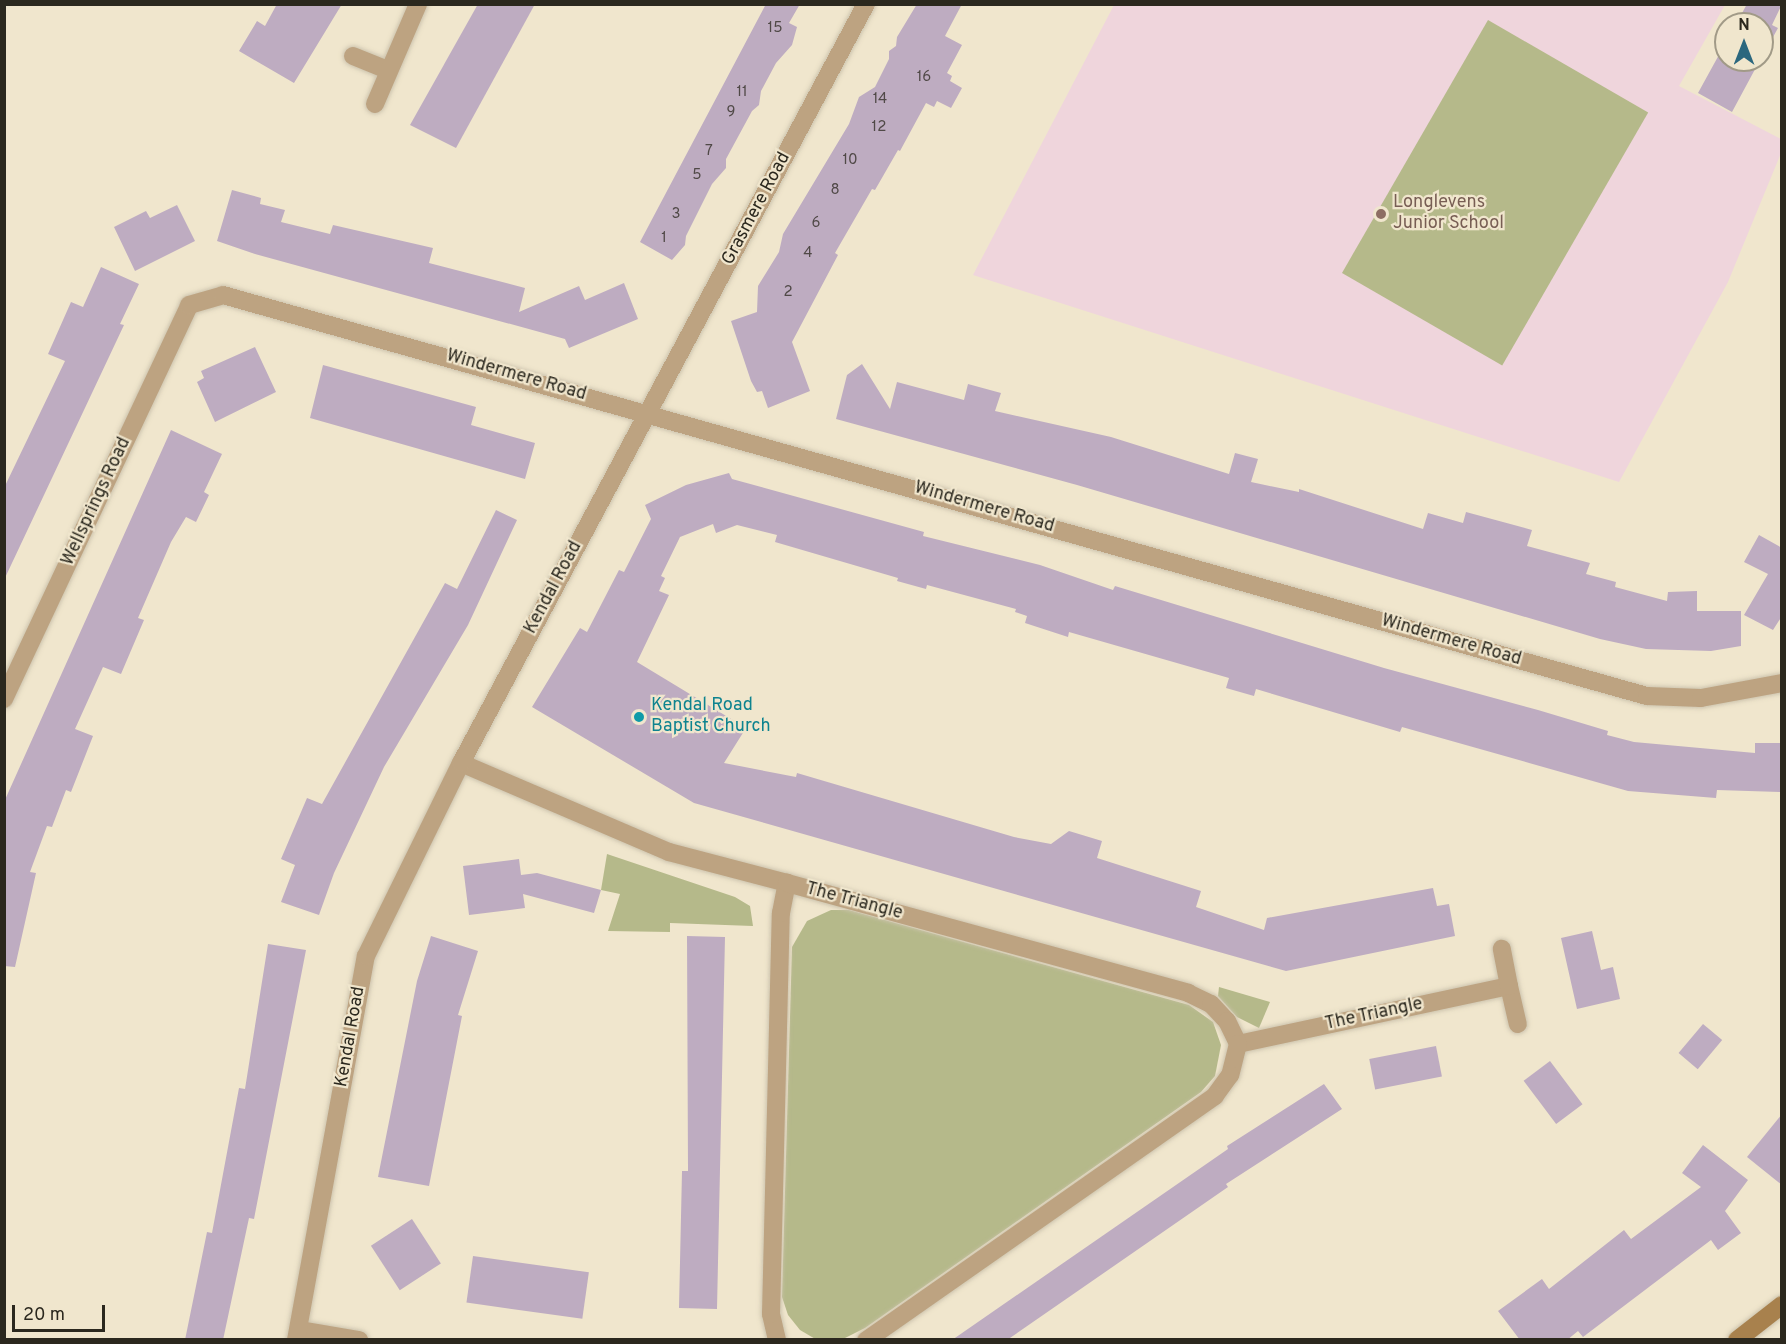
<!DOCTYPE html>
<style>
body{margin:0}
#map{position:relative;width:1786px;height:1344px;overflow:hidden;background:#f0e6cd;font-family:Overpass,sans-serif}
div>[style]{position:absolute}
.education>*{inset:0;background:#efd5dc}
.green>*{inset:0;background:#b5b98a;transform-origin:0 0}
.building>*{inset:0;background:#beacc1;transform-origin:0 0}
.roads{filter:drop-shadow(0 0 2px #cdc4ae) drop-shadow(0 0 2px #cdc4ae)}
.street>*{height:18px;margin:-9px;padding:0 9px;transform-origin:9px;border-radius:9px;background:#bda381}
.secondary>*{height:18px;margin:-9px;padding:0 9px;transform-origin:9px;border-radius:9px;background:#a8814d}
.dots>*{width:16px;height:16px;translate:-50% -50%;box-sizing:border-box;border:3px solid #f0e6cd;border-radius:50%}
span{translate:-50% -50%;white-space:nowrap;text-align:center;line-height:1.15;-webkit-text-stroke:4.5px #f0e6cd;paint-order:stroke}
.number-label{font-size:15px;color:#504947}
.number-label span{-webkit-text-stroke-width:0}
.education-label{font-size:18px;color:#785e54}
.left{translate:0 -50%;text-align:left}
.street-label{font-size:18px;color:#2b281e}
.culture-label{font-size:18px;color:#0d838f}
.frame{position:absolute;inset:0;border:6px solid #2b281e;pointer-events:none}
.north{position:absolute;left:1714px;top:12px;width:60px;height:60px;box-sizing:border-box;background:#f0e6cd;border:2px solid #a19a87;border-radius:50%;rotate:0deg;font-size:16px;font-weight:700;line-height:24px;text-align:center;color:#2b281e}
.north::after{content:'';display:block;margin:auto;width:21px;height:27px;background:#2b677e;clip-path:polygon(50% 0,100% 100%,50% 72%,0 100%)}
.scale{position:absolute;left:12px;top:1305px;width:93px;height:27px;box-sizing:border-box;border:3px solid #2b281e;border-top:0;padding-left:8px;font-size:18px;line-height:21px;white-space:nowrap;color:#2b281e;-webkit-text-stroke:4px #f0e6cd;paint-order:stroke}
</style>
<div id="map">
<div class="education">
<div style="clip-path:polygon(1114px 5px,1725px 5px,1679px 86px,1781px 139px,1781px 153px,1728px 282px,1619px 482px,973px 275px)"></div>
</div>
<div class="green">
<div style="left:1488px;top:20px;width:185px;height:292px;rotate:30deg"></div>
<div style="clip-path:polygon(607px 854px,735px 897px,750px 906px,753px 926px,670px 923px,670px 932px,608px 931px,620px 894px,601px 890px)"></div>
<div style="clip-path:polygon(831px 910px,849px 910px,1189px 1005px,1213px 1022px,1221px 1045px,1215px 1076px,1201px 1092px,865px 1328px,843px 1339px,817px 1340px,800px 1330px,788px 1315px,782px 1297px,792px 947px,807px 921px)"></div>
<div style="clip-path:polygon(1219px 987px,1270px 1002px,1259px 1028px,1237px 1017px,1218px 996px)"></div>
</div>
<div class="building">
<div style="clip-path:polygon(277px 4px,342px 4px,294px 83px,239px 51px,257px 21px,265px 26px)"></div>
<div style="clip-path:polygon(478px 4px,535px 4px,456px 148px,410px 125px)"></div>
<div style="clip-path:polygon(766px 4px,800px 4px,789px 23px,797px 27px,792px 45px,776px 63px,761px 91px,759px 105px,752px 111px,726px 159px,726px 168px,712px 184px,686px 236px,685px 245px,672px 260px,640px 242px)"></div>
<div style="clip-path:polygon(917px 4px,962px 4px,945px 36px,962px 45px,947px 73px,952px 76px,950px 81px,962px 88px,951px 108px,937px 101px,934px 107px,926px 103px,900px 151px,898px 150px,875px 190px,872px 189px,835px 253px,838px 255px,792px 342px,810px 391px,768px 408px,762px 391px,757px 392px,751px 381px,731px 321px,757px 312px,758px 286px,779px 252px,783px 234px,849px 124px,859px 97px,875px 87px,889px 59px,889px 51px,896px 46px,897px 37px)"></div>
<div style="clip-path:polygon(1747px 4px,1782px 4px,1772px 25px,1778px 28px,1762px 57px,1762px 24px,1736px 24px)"></div>
<div style="clip-path:polygon(1726px 42px,1726px 60px,1760px 60px,1732px 112px,1698px 93px)"></div>
<div style="clip-path:polygon(232px 190px,261px 198px,260px 204px,285px 210px,281px 222px,330px 234px,333px 225px,433px 248px,429px 263px,525px 288px,519px 312px,579px 286px,585px 300px,624px 283px,638px 319px,569px 348px,565px 339px,255px 254px,217px 241px)"></div>
<div style="clip-path:polygon(177px 205px,195px 241px,135px 271px,114px 227px,146px 211px,150px 218px)"></div>
<div style="clip-path:polygon(101px 267px,139px 284px,120px 324px,124px 325px,4px 580px,4px 488px,65px 361px,48px 354px,71px 302px,83px 307px)"></div>
<div style="clip-path:polygon(255px 347px,276px 392px,215px 422px,197px 382px,204px 378px,201px 371px)"></div>
<div style="clip-path:polygon(862px 364px,890px 409px,897px 382px,964px 400px,968px 384px,1001px 393px,995px 411px,1111px 437px,1229px 474px,1235px 453px,1258px 459px,1251px 482px,1299px 492px,1299px 489px,1423px 529px,1428px 513px,1463px 523px,1466px 512px,1532px 530px,1527px 546px,1590px 563px,1586px 574px,1616px 582px,1615px 587px,1667px 601px,1668px 592px,1697px 591px,1697px 611px,1741px 611px,1741px 646px,1711px 651px,1646px 649px,1600px 639px,1077px 485px,836px 419px,847px 375px)"></div>
<div style="clip-path:polygon(323px 365px,476px 407px,471px 425px,535px 443px,525px 479px,310px 418px)"></div>
<div style="clip-path:polygon(171px 430px,222px 454px,204px 492px,209px 495px,196px 522px,186px 517px,171px 542px,138px 618px,144px 620px,121px 674px,103px 667px,75px 729px,93px 736px,71px 792px,66px 790px,52px 827px,47px 826px,30px 872px,36px 873px,15px 967px,4px 966px,4px 802px)"></div>
<div style="clip-path:polygon(729px 473px,732px 479px,924px 532px,923px 536px,1040px 565px,1113px 590px,1115px 586px,1384px 668px,1538px 710px,1608px 731px,1607px 735px,1634px 742px,1755px 753px,1755px 743px,1782px 743px,1782px 792px,1717px 790px,1716px 798px,1628px 791px,1402px 727px,1400px 732px,1256px 689px,1254px 696px,1226px 688px,1229px 678px,1069px 632px,1068px 637px,1025px 623px,1027px 616px,1015px 612px,1016px 609px,927px 585px,926px 589px,897px 581px,898px 578px,775px 542px,777px 535px,737px 525px,716px 533px,713px 524px,680px 537px,661px 576px,665px 578px,659px 591px,669px 595px,637px 662px,746px 728px,724px 763px,796px 777px,797px 773px,1014px 837px,1051px 844px,1069px 831px,1102px 841px,1097px 858px,1201px 891px,1196px 907px,1264px 930px,1267px 918px,1433px 888px,1437px 906px,1449px 904px,1455px 936px,1286px 971px,694px 803px,532px 707px,580px 628px,587px 632px,619px 570px,624px 572px,651px 519px,645px 505px,686px 485px)"></div>
<div style="clip-path:polygon(496px 510px,517px 520px,468px 625px,384px 767px,334px 873px,319px 915px,281px 902px,295px 865px,281px 859px,307px 798px,322px 804px,445px 583px,457px 589px)"></div>
<div style="clip-path:polygon(1759px 535px,1782px 548px,1782px 616px,1773px 630px,1744px 615px,1768px 574px,1744px 562px)"></div>
<div style="clip-path:polygon(519px 859px,521px 875px,537px 873px,601px 890px,594px 913px,523px 894px,525px 908px,469px 915px,463px 866px)"></div>
<div style="clip-path:polygon(1592px 931px,1601px 970px,1613px 967px,1620px 999px,1577px 1009px,1561px 938px)"></div>
<div style="clip-path:polygon(431px 936px,478px 951px,458px 1015px,462px 1016px,429px 1186px,378px 1177px,417px 981px)"></div>
<div style="clip-path:polygon(687px 936px,725px 937px,717px 1309px,679px 1308px,682px 1171px,688px 1171px)"></div>
<div style="clip-path:polygon(268px 944px,306px 950px,254px 1219px,249px 1218px,223px 1340px,185px 1340px,207px 1232px,212px 1233px,239px 1088px,245px 1089px)"></div>
<div style="left:1703px;top:1024px;width:25px;height:38px;rotate:40deg"></div>
<div style="left:1436px;top:1046px;width:31px;height:68px;rotate:79deg"></div>
<div style="left:1550px;top:1061px;width:54px;height:33px;rotate:53deg"></div>
<div style="clip-path:polygon(1324px 1084px,1342px 1109px,1226px 1184px,1228px 1187px,1007px 1340px,952px 1340px,1228px 1149px,1227px 1146px)"></div>
<div style="clip-path:polygon(1782px 1114px,1782px 1185px,1747px 1157px)"></div>
<div style="clip-path:polygon(1703px 1145px,1748px 1180px,1725px 1211px,1741px 1233px,1718px 1250px,1711px 1240px,1583px 1337px,1578px 1331px,1567px 1340px,1520px 1340px,1498px 1311px,1542px 1279px,1549px 1289px,1624px 1230px,1631px 1239px,1701px 1187px,1682px 1173px)"></div>
<div style="left:412px;top:1219px;width:53px;height:49px;rotate:57deg"></div>
<div style="left:473px;top:1256px;width:117px;height:47px;rotate:8deg"></div>
</div>
<div class="roads">
<div class="street">
<div style="left:353px;top:56px;width:37px;rotate:22deg"></div>
<div style="left:375px;top:104px;width:109px;rotate:-66.7deg"></div>
<div style="left:4px;top:699px;width:435px;rotate:-64.8deg"></div>
<div style="left:189px;top:305px;width:35px;rotate:-16deg"></div>
<div style="left:223px;top:295px;width:1479px;rotate:15.73deg"></div>
<div style="left:1647px;top:696px;width:54px;rotate:2.1deg"></div>
<div style="left:1701px;top:698px;width:82px;rotate:-10.5deg"></div>
<div style="left:461px;top:763px;width:226px;rotate:23.2deg"></div>
<div style="left:669px;top:852px;width:122px;rotate:14.7deg"></div>
<div style="left:1509px;top:986px;width:39px;rotate:77deg"></div>
<div style="left:1238px;top:1044px;width:277px;rotate:-12.1deg"></div>
<div style="left:1509px;top:986px;width:38px;rotate:-101deg"></div>
<div style="left:299px;top:1330px;width:61px;rotate:9.5deg"></div>
<div style="left:296px;top:1340px;width:390px;rotate:-79.7deg"></div>
<div style="left:366px;top:956px;width:215px;rotate:-63.8deg"></div>
<div style="left:461px;top:763px;width:860px;rotate:-61.92deg"></div>
<div style="left:777px;top:1340px;width:27px;rotate:-103deg"></div>
<div style="left:771px;top:1314px;width:401px;rotate:-88.6deg"></div>
<div style="left:781px;top:913px;width:31px;rotate:-79deg"></div>
<div style="left:787px;top:883px;width:416px;rotate:15.3deg"></div>
<div style="left:1188px;top:993px;width:25px;rotate:26deg"></div>
<div style="left:1211px;top:1004px;width:23px;rotate:47deg"></div>
<div style="left:1227px;top:1021px;width:25px;rotate:64deg"></div>
<div style="left:1238px;top:1044px;width:32px;rotate:104deg"></div>
<div style="left:1230px;top:1075px;width:26px;rotate:126deg"></div>
<div style="left:1215px;top:1096px;width:426px;rotate:145deg"></div>
</div>
<div class="secondary">
<div style="left:1737px;top:1340px;width:57px;rotate:-37.9deg"></div>
</div>
</div>
<div class="dots">
<div style="left:1381px;top:214px;background:#8d6e63"></div>
<div style="left:639px;top:717px;background:#0f9aa8"></div>
</div>
<div class="number-label">
<span style="left:775px;top:29px">15</span>
<span style="left:924px;top:78px">16</span>
<span style="left:742px;top:93px">11</span>
<span style="left:880px;top:100px">14</span>
<span style="left:731px;top:113px">9</span>
<span style="left:879px;top:128px">12</span>
<span style="left:709px;top:152px">7</span>
<span style="left:850px;top:161px">10</span>
<span style="left:697px;top:176px">5</span>
<span style="left:835px;top:191px">8</span>
<span style="left:676px;top:215px">3</span>
<span style="left:816px;top:224px">6</span>
<span style="left:664px;top:239px">1</span>
<span style="left:808px;top:254px">4</span>
<span style="left:788px;top:293px">2</span>
</div>
<div class="education-label">
<span class="left" style="left:1393px;top:214px">Longlevens<br>Junior School</span>
</div>
<div class="street-label">
<span style="left:757px;top:209px;rotate:-62deg">Grasmere Road</span>
<span style="left:516px;top:376px;rotate:16deg">Windermere Road</span>
<span style="left:97px;top:502px;rotate:-65deg">Wellsprings Road</span>
<span style="left:984px;top:508px;rotate:16deg">Windermere Road</span>
<span style="left:554px;top:588px;rotate:-62deg">Kendal Road</span>
<span style="left:1451px;top:641px;rotate:16deg">Windermere Road</span>
<span style="left:854px;top:902px;rotate:15deg">The Triangle</span>
<span style="left:1374px;top:1015px;rotate:-12deg">The Triangle</span>
<span style="left:351px;top:1037px;rotate:-80deg">Kendal Road</span>
</div>
<div class="culture-label">
<span class="left" style="left:651px;top:717px">Kendal Road<br>Baptist Church</span>
</div>
<div class="frame"></div>
<div class="north">N</div>
<div class="scale">20 m</div>
</div>
